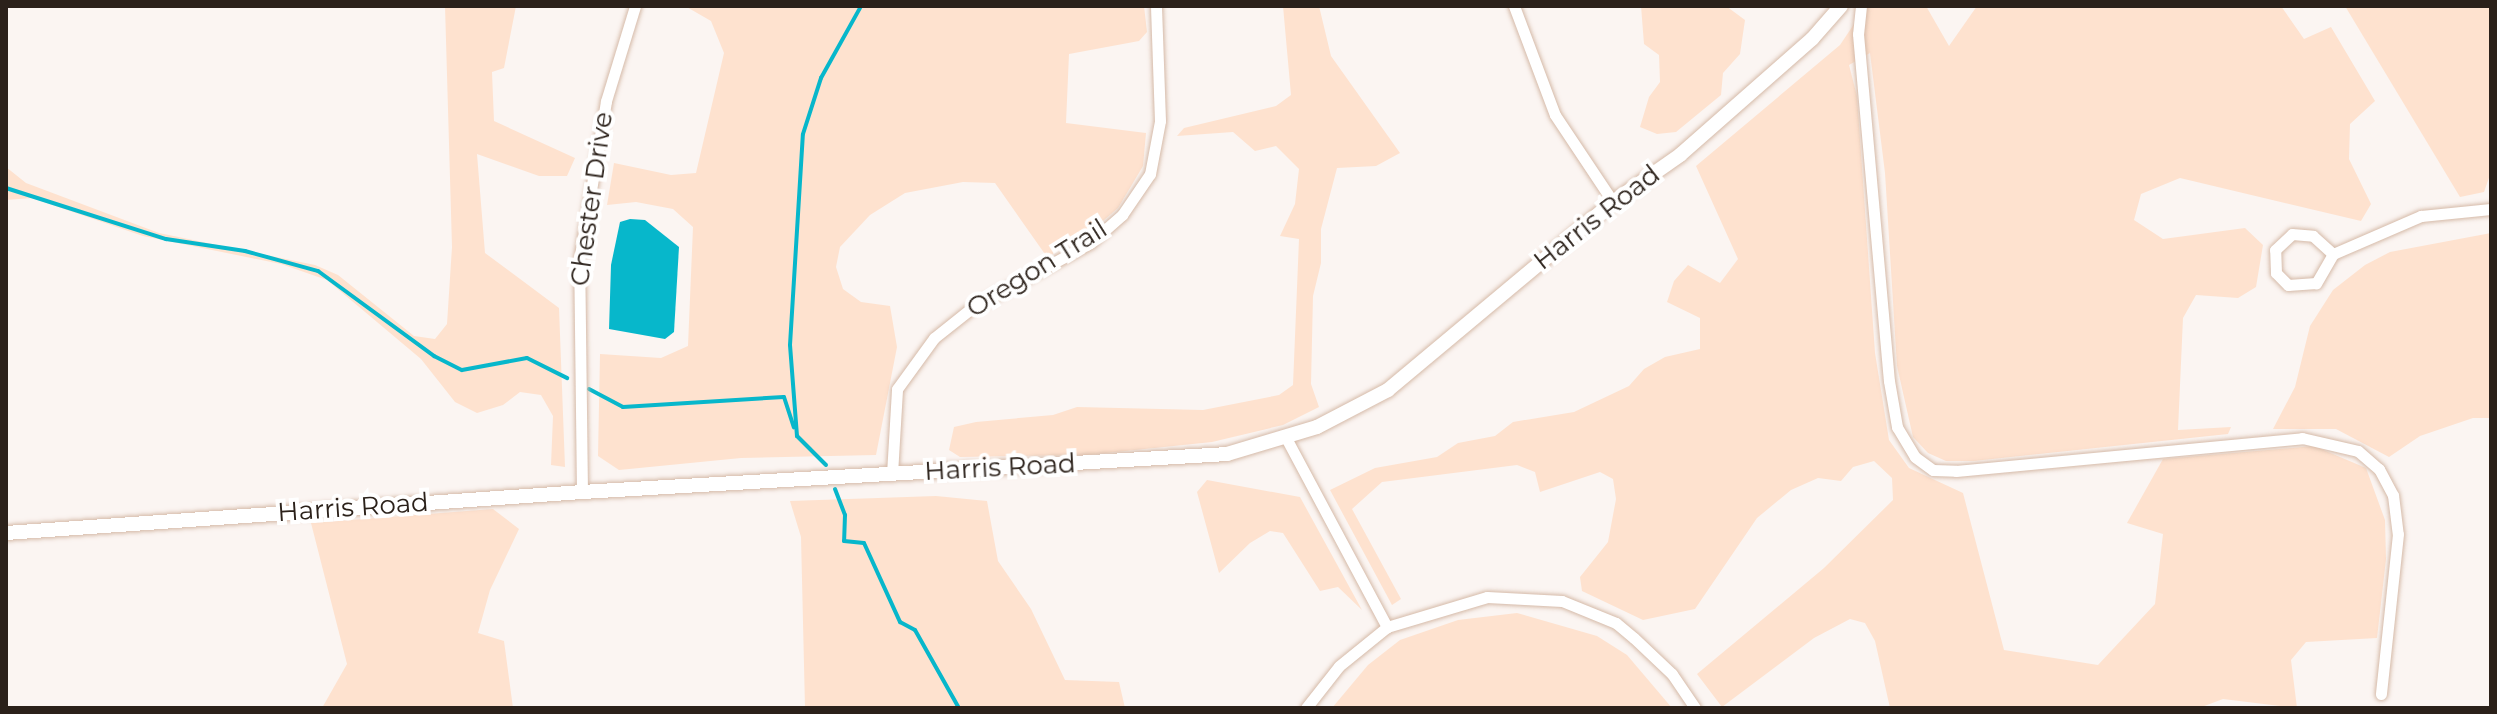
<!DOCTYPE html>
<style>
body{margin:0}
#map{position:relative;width:2497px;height:714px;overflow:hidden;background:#fbf5f2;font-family:Montserrat,sans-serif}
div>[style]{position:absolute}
.green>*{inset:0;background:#fee2cf}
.water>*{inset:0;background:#07b7cb}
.stream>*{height:4px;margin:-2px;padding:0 2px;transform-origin:2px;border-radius:2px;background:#07b7cb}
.roads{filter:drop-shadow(0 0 2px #d5baa8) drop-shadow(0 0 2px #d5baa8)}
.minor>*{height:11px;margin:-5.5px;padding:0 5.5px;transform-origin:5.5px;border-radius:5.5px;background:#fff}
.tertiary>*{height:14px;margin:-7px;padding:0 7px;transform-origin:7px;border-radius:7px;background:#fff}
span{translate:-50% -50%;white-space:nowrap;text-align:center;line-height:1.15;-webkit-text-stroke:8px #fff;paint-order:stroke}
.street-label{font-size:26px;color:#2b211a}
.frame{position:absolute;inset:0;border:8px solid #2b211a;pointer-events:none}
</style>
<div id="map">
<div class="green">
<div style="clip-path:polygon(445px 6px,516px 6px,504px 68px,492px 72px,494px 121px,575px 158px,567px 176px,539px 176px,477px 154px,485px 253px,559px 308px,565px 467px,551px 465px,553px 416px,541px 395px,520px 392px,503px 405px,477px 413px,455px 402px,421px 359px,327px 280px,281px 264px,143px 236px,32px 198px,6px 200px,6px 167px,26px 183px,159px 233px,315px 265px,338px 275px,414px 336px,435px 339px,447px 324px,452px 247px)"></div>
<div style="clip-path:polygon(685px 6px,1144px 6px,1147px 32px,1139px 41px,1069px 54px,1066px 123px,1146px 133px,1143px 166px,1118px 208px,1089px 233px,1047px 257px,995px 183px,963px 182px,905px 193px,870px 215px,840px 247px,836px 267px,843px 289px,861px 302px,890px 306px,897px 347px,876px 455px,741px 458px,619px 470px,598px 456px,600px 354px,661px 358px,688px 346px,693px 227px,673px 209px,636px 202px,607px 205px,614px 163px,671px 175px,696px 173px,724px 53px,711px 21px)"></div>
<div style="clip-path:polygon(1283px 6px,1319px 6px,1331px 56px,1400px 153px,1376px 166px,1337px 168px,1321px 229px,1321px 263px,1313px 296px,1311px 384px,1319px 407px,1283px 425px,1212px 442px,1087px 455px,960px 457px,949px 450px,954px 427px,976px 422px,1053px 415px,1077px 407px,1203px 410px,1279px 395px,1293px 385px,1299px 239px,1280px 236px,1295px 204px,1299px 169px,1276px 146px,1255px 151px,1233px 132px,1177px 136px,1184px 128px,1276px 106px,1291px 95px)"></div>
<div style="clip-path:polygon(1641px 6px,1726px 6px,1745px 20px,1740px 54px,1723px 73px,1721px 95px,1676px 132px,1657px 134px,1640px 127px,1649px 97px,1660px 82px,1659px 55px,1644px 44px)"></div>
<div style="clip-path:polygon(1866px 6px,1926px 6px,1949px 46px,1977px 6px,2281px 6px,2304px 39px,2331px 27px,2375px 101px,2350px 124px,2349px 159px,2371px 204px,2361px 221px,2180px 178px,2141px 194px,2134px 220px,2163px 239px,2245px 228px,2263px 245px,2256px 287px,2238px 298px,2196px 295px,2183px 318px,2178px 430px,2231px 427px,2228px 434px,1974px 461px,1946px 461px,1928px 453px,1913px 437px,1897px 366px,1885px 173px,1870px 53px,1849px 65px,1857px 96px,1875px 353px,1889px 440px,1909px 468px,1963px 493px,2004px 650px,2098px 665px,2155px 604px,2163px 534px,2127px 523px,2163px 459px,2314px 446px,2366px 468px,2385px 520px,2386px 559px,2377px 638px,2306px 642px,2291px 660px,2297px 708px,2223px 699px,2199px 708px,1890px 708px,1875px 641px,1865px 623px,1850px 619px,1814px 638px,1722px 707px,1697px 674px,1824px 568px,1893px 500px,1892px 478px,1874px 461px,1853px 467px,1841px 481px,1818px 478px,1791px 490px,1757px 518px,1695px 609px,1643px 620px,1582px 591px,1580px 577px,1608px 542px,1616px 499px,1613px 479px,1600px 472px,1540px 492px,1535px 472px,1517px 465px,1382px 482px,1352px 509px,1401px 599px,1392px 605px,1330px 490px,1375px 468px,1437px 457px,1458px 443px,1495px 436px,1513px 422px,1574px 412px,1629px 386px,1644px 369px,1665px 357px,1700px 349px,1700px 318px,1667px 302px,1674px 281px,1688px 265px,1720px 283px,1738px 259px,1696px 166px,1840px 45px)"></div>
<div style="clip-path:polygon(2345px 6px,2491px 6px,2491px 172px,2484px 192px,2460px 197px)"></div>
<div style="clip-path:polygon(2491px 233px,2491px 418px,2473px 418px,2420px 436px,2389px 457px,2336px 429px,2273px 429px,2295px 387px,2310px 326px,2333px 290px,2365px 265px,2390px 252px)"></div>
<div style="clip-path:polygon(1207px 480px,1300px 497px,1362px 610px,1338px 587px,1320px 591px,1283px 533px,1270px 531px,1250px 543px,1219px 573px,1197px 492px)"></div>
<div style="clip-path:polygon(936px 496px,987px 501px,998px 561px,1031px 609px,1065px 680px,1119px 682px,1125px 708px,805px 708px,801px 537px,790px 501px)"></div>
<div style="clip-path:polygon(493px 509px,519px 529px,490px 590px,478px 633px,504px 641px,513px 708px,322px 708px,347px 664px,311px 523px)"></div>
<div style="clip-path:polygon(1517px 613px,1597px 636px,1627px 655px,1672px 708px,1332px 708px,1368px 665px,1400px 640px,1458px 620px)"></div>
</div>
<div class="water">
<div style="clip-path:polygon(630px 219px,645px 220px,679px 247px,674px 332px,665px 339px,609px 329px,611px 265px,620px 222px)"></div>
</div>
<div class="stream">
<div style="left:6px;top:188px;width:168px;rotate:17.7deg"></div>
<div style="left:166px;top:239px;width:80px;rotate:8.6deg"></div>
<div style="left:245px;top:251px;width:76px;rotate:15.3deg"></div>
<div style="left:318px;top:271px;width:144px;rotate:36.2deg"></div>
<div style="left:434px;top:356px;width:31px;rotate:27deg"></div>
<div style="left:462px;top:370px;width:66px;rotate:-10.5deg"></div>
<div style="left:527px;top:358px;width:45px;rotate:26.6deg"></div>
<div style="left:589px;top:389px;width:38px;rotate:28deg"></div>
<div style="left:623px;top:407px;width:161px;rotate:-3.6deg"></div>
<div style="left:784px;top:397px;width:32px;rotate:72deg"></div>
<div style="left:797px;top:436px;width:91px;rotate:-94.4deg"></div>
<div style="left:790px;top:345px;width:211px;rotate:-86.5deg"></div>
<div style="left:803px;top:134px;width:59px;rotate:-72.2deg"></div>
<div style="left:821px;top:78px;width:82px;rotate:-60.9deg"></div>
<div style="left:797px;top:436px;width:41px;rotate:45deg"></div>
<div style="left:835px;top:489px;width:28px;rotate:69deg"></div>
<div style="left:845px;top:515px;width:26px;rotate:92deg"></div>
<div style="left:844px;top:541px;width:20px;rotate:6deg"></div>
<div style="left:864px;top:543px;width:87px;rotate:65.5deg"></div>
<div style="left:900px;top:622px;width:17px;rotate:28deg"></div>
<div style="left:915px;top:630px;width:90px;rotate:60.6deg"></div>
</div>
<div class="roads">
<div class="minor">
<div style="left:1514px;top:6px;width:116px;rotate:69.4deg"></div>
<div style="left:1555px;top:115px;width:105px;rotate:56.3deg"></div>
<div style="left:1861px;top:6px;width:28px;rotate:96deg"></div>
<div style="left:1858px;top:34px;width:348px;rotate:84.9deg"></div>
<div style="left:1889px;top:381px;width:47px;rotate:80.1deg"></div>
<div style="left:1897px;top:427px;width:35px;rotate:59deg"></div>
<div style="left:1915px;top:457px;width:22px;rotate:36deg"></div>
<div style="left:1933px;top:470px;width:23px;rotate:2deg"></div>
<div style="left:1956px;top:471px;width:348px;rotate:-5.4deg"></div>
<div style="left:2302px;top:438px;width:57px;rotate:13.1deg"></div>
<div style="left:2358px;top:451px;width:28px;rotate:41deg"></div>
<div style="left:2379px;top:469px;width:30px;rotate:62deg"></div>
<div style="left:2393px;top:495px;width:39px;rotate:83deg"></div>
<div style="left:2398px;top:534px;width:161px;rotate:96.1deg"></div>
<div style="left:2292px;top:234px;width:21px;rotate:5deg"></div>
<div style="left:2313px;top:236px;width:27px;rotate:42deg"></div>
<div style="left:2333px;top:254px;width:34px;rotate:120deg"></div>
<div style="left:2316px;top:283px;width:28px;rotate:176deg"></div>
<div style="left:2288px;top:285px;width:17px;rotate:-135deg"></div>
<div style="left:2276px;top:273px;width:23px;rotate:-92deg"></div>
<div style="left:2275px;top:250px;width:23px;rotate:-43deg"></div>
<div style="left:2333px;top:254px;width:96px;rotate:-23.4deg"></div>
<div style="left:2421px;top:216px;width:70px;rotate:-5.7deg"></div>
<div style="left:1285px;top:436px;width:217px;rotate:61.9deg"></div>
<div style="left:1387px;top:627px;width:104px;rotate:-16.7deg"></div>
<div style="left:1487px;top:597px;width:75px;rotate:3.1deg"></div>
<div style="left:1562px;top:601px;width:58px;rotate:22.2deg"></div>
<div style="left:1616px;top:623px;width:23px;rotate:40deg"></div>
<div style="left:1634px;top:638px;width:52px;rotate:43.5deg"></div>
<div style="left:1672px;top:674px;width:41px;rotate:55.9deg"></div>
<div style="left:892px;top:474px;width:85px;rotate:-86.6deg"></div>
<div style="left:897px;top:389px;width:63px;rotate:-54deg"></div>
<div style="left:934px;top:338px;width:50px;rotate:-38.5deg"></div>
<div style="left:973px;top:307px;width:133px;rotate:-28.7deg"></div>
<div style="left:1090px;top:243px;width:43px;rotate:-41.2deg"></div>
<div style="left:1122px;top:215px;width:50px;rotate:-55.7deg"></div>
<div style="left:1150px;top:174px;width:54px;rotate:-79.3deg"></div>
<div style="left:1160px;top:121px;width:115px;rotate:-92deg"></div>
<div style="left:582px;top:492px;width:231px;rotate:-90.7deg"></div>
<div style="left:579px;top:261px;width:162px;rotate:-80.4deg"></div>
<div style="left:606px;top:101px;width:99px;rotate:-73deg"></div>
<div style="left:1306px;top:708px;width:53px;rotate:-51.8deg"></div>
<div style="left:1339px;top:666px;width:62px;rotate:-39.1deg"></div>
</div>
<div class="tertiary">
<div style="left:6px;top:533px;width:577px;rotate:-4.07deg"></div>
<div style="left:582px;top:492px;width:646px;rotate:-3.37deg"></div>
<div style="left:1227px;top:454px;width:94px;rotate:-16.7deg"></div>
<div style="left:1317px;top:427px;width:80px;rotate:-27.5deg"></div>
<div style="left:1388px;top:390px;width:293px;rotate:-39.9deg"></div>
<div style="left:1613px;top:202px;width:82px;rotate:-35deg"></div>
<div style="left:1680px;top:155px;width:176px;rotate:-41.3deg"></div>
<div style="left:1812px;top:39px;width:44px;rotate:-48.7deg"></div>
</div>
</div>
<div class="street-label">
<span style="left:592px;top:199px;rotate:-82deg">Chester Drive</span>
<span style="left:1597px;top:218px;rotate:-38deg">Harris Road</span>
<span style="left:1037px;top:269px;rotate:-32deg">Oregon Trail</span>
<span style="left:1000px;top:468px;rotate:-3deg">Harris Road</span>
<span style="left:353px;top:508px;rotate:-4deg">Harris Road</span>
</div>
<div class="frame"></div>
</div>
